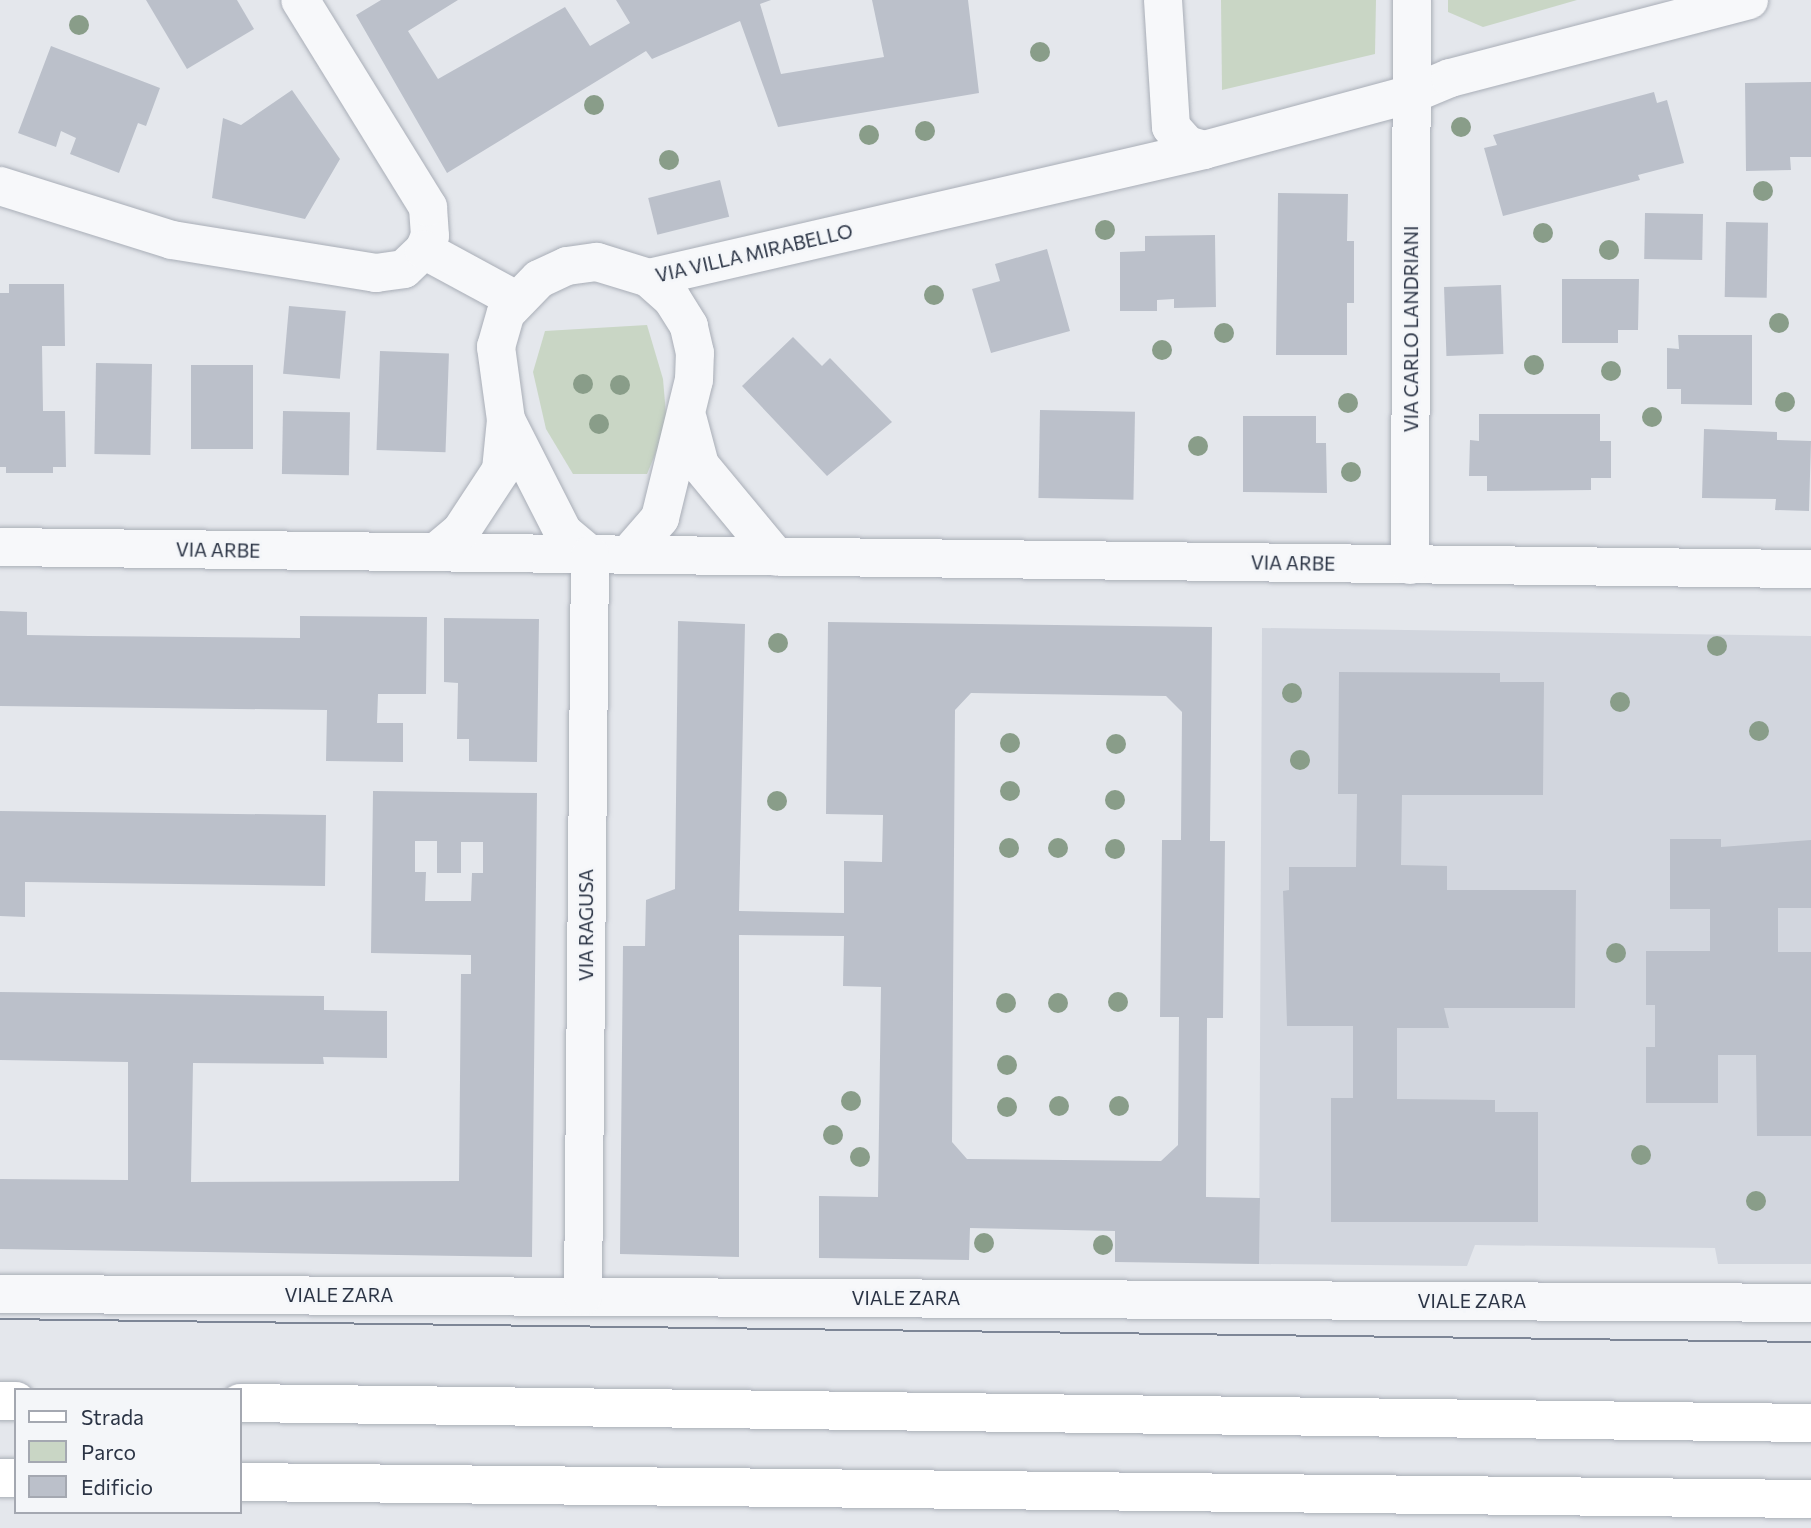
<!DOCTYPE html>
<style>
body{margin:0}
#map{position:relative;width:1811px;height:1528px;overflow:hidden;background:#e4e7ec;font-family:Commissioner,sans-serif}
div>[style]{position:absolute}
.built>*{inset:0;background:#d2d6de}
.green>*{inset:0;background:#c9d6c5}
.building>*{inset:0;background:#bbc0ca;transform-origin:0 0}
.roads{filter:drop-shadow(0 0 2px #a9aeb7) drop-shadow(0 0 2px #a9aeb7)}
.minor>*{height:38px;margin:-19px;padding:0 19px;transform-origin:19px;border-radius:19px;background:#f7f8fa}
.major>*{height:38px;margin:-19px;padding:0 19px;transform-origin:19px;border-radius:19px;background:#fff}
.tram>*{height:2px;margin:-1px;padding:0 1px;transform-origin:1px;border-radius:1px;background:#7d8696}
.trees>*{width:20px;height:20px;margin:-10px;border-radius:50%;background:#899d89}
span{translate:-50% -50%;white-space:nowrap;text-align:center;line-height:1.15;-webkit-text-stroke:5px #f4f6f9;paint-order:stroke}
.street-label{font-size:19px;color:#2b3445}
.legend{position:absolute;left:14px;top:1388px;width:228px;height:126px;box-sizing:border-box;background:#f4f6f9;border:2px solid #a4a8b1;margin:0;padding:9px 12px;list-style:none;font-size:21px;color:#2b3445}
.legend li{display:flex;align-items:center;gap:14px;height:35px}
.legend b{width:35px;border:2px solid #a4a8b1}
</style>
<div id="map">
<div class="built">
<div style="clip-path:polygon(1262px 628px,1811px 636px,1811px 1264px,1718px 1264px,1715px 1248px,1475px 1245px,1467px 1266px,1259px 1264px)"></div>
</div>
<div class="green">
<div style="clip-path:polygon(1221px 0,1376px 0,1375px 54px,1222px 90px)"></div>
<div style="clip-path:polygon(1448px 0,1577px 0,1483px 27px,1448px 12px)"></div>
<div style="clip-path:polygon(647px 325px,663px 379px,667px 426px,647px 474px,573px 474px,546px 429px,533px 372px,545px 331px)"></div>
</div>
<div class="building">
<div style="clip-path:polygon(146px 0,237px 0,254px 29px,187px 69px)"></div>
<div style="clip-path:polygon(381px 0,458px 0,408px 31px,438px 79px,565px 7px,590px 46px,630px 23px,616px 0,771px 0,760px 4px,781px 74px,884px 57px,872px 0,968px 0,979px 93px,778px 127px,740px 21px,652px 59px,646px 51px,447px 173px,356px 15px)"></div>
<div style="clip-path:polygon(51px 46px,160px 88px,146px 126px,138px 123px,119px 173px,70px 154px,76px 138px,61px 131px,56px 147px,18px 133px)"></div>
<div style="clip-path:polygon(1811px 82px,1811px 157px,1790px 157px,1791px 170px,1746px 171px,1745px 83px)"></div>
<div style="clip-path:polygon(292px 90px,340px 159px,305px 219px,212px 198px,223px 118px,241px 125px)"></div>
<div style="clip-path:polygon(1654px 92px,1657px 103px,1667px 100px,1684px 163px,1638px 175px,1640px 180px,1503px 216px,1484px 148px,1497px 145px,1493px 135px)"></div>
<div style="left:720px;top:180px;width:38px;height:74px;rotate:76deg"></div>
<div style="clip-path:polygon(1278px 193px,1348px 194px,1347px 241px,1354px 241px,1354px 303px,1347px 303px,1347px 355px,1276px 355px)"></div>
<div style="left:1645px;top:213px;width:58px;height:46px;rotate:1deg"></div>
<div style="left:1726px;top:222px;width:42px;height:75px;rotate:1deg"></div>
<div style="clip-path:polygon(1215px 235px,1216px 307px,1174px 308px,1174px 299px,1157px 300px,1157px 311px,1120px 311px,1120px 252px,1145px 251px,1145px 236px)"></div>
<div style="clip-path:polygon(1047px 249px,1070px 331px,991px 353px,972px 289px,1000px 281px,995px 264px)"></div>
<div style="clip-path:polygon(1562px 279px,1639px 279px,1638px 330px,1618px 330px,1618px 343px,1562px 343px)"></div>
<div style="clip-path:polygon(9px 284px,64px 284px,65px 346px,42px 346px,43px 411px,65px 411px,66px 467px,53px 467px,53px 473px,6px 473px,6px 467px,0 467px,0 293px,9px 293px)"></div>
<div style="left:1501px;top:285px;width:69px;height:57px;rotate:88deg"></div>
<div style="left:289px;top:306px;width:57px;height:68px;rotate:5deg"></div>
<div style="clip-path:polygon(1678px 335px,1752px 335px,1752px 405px,1681px 404px,1681px 389px,1667px 389px,1667px 348px,1679px 349px)"></div>
<div style="clip-path:polygon(793px 337px,822px 366px,830px 358px,892px 422px,827px 476px,742px 386px)"></div>
<div style="left:380px;top:351px;width:69px;height:99px;rotate:2deg"></div>
<div style="left:96px;top:363px;width:56px;height:91px;rotate:1deg"></div>
<div style="left:191px;top:365px;width:62px;height:84px"></div>
<div style="left:1040px;top:410px;width:95px;height:88px;rotate:1deg"></div>
<div style="left:283px;top:411px;width:67px;height:63px;rotate:1deg"></div>
<div style="clip-path:polygon(1479px 414px,1600px 414px,1600px 441px,1611px 441px,1611px 478px,1591px 478px,1591px 490px,1487px 491px,1487px 476px,1469px 476px,1470px 440px,1479px 441px)"></div>
<div style="clip-path:polygon(1243px 416px,1316px 416px,1316px 443px,1326px 443px,1327px 493px,1243px 492px)"></div>
<div style="clip-path:polygon(1704px 429px,1777px 432px,1777px 440px,1811px 441px,1809px 511px,1775px 510px,1776px 499px,1702px 498px)"></div>
<div style="clip-path:polygon(0 611px,27px 612px,27px 635px,89px 636px,300px 638px,300px 616px,427px 617px,426px 694px,378px 694px,377px 723px,403px 723px,403px 762px,326px 761px,327px 710px,0 706px)"></div>
<div style="clip-path:polygon(444px 618px,539px 619px,537px 762px,469px 761px,469px 739px,457px 739px,458px 683px,444px 682px)"></div>
<div style="clip-path:polygon(evenodd,678px 621px,745px 624px,739px 911px,844px 913px,844px 861px,882px 862px,883px 815px,826px 814px,828px 622px,1212px 627px,1210px 841px,1225px 841px,1223px 1018px,1207px 1018px,1206px 1197px,1260px 1198px,1259px 1264px,1115px 1262px,1115px 1231px,970px 1228px,969px 1260px,819px 1258px,819px 1196px,878px 1197px,881px 987px,843px 986px,844px 936px,739px 935px,739px 1257px,620px 1254px,623px 946px,645px 946px,646px 900px,675px 889px,678px 621px,971px 693px,1166px 696px,1182px 712px,1181px 840px,1162px 840px,1160px 1017px,1179px 1017px,1178px 1145px,1161px 1161px,967px 1159px,952px 1142px,955px 710px,971px 693px)"></div>
<div style="clip-path:polygon(1339px 672px,1500px 673px,1500px 682px,1544px 682px,1543px 795px,1402px 795px,1401px 865px,1447px 866px,1447px 890px,1576px 890px,1575px 1008px,1444px 1008px,1449px 1028px,1397px 1028px,1397px 1099px,1495px 1100px,1495px 1112px,1538px 1112px,1538px 1222px,1331px 1222px,1331px 1098px,1353px 1098px,1353px 1026px,1287px 1026px,1283px 891px,1289px 890px,1289px 867px,1356px 867px,1357px 794px,1338px 794px)"></div>
<div style="clip-path:polygon(evenodd,373px 791px,537px 793px,532px 1257px,0 1249px,0 1179px,128px 1180px,128px 1062px,0 1060px,0 992px,324px 996px,324px 1010px,387px 1011px,387px 1058px,323px 1057px,324px 1064px,193px 1063px,191px 1182px,459px 1181px,461px 974px,471px 974px,471px 955px,371px 953px,373px 791px,415px 841px,437px 841px,437px 873px,461px 873px,461px 842px,483px 842px,483px 873px,472px 873px,471px 901px,425px 901px,426px 872px,415px 872px,415px 841px)"></div>
<div style="clip-path:polygon(0 811px,326px 815px,325px 886px,25px 882px,25px 917px,0 916px)"></div>
<div style="clip-path:polygon(1670px 839px,1721px 839px,1721px 847px,1811px 840px,1811px 908px,1778px 908px,1778px 952px,1811px 952px,1811px 1136px,1757px 1136px,1756px 1055px,1718px 1055px,1718px 1103px,1646px 1103px,1646px 1047px,1655px 1047px,1655px 1005px,1646px 1005px,1646px 951px,1710px 951px,1710px 909px,1670px 909px)"></div>
</div>
<div class="roads">
<div class="minor">
<div style="left:1163px;top:0;width:127px;rotate:86.4deg"></div>
<div style="left:1171px;top:127px;width:24px;rotate:48deg"></div>
<div style="left:1187px;top:145px;width:18px;rotate:16deg"></div>
<div style="left:0;top:186px;width:180px;rotate:17.4deg"></div>
<div style="left:172px;top:240px;width:207px;rotate:9.2deg"></div>
<div style="left:376px;top:273px;width:28px;rotate:-8deg"></div>
<div style="left:404px;top:269px;width:28px;rotate:-44deg"></div>
<div style="left:424px;top:250px;width:15px;rotate:-67deg"></div>
<div style="left:430px;top:236px;width:29px;rotate:-94deg"></div>
<div style="left:428px;top:207px;width:243px;rotate:-121.7deg"></div>
<div style="left:424px;top:250px;width:105px;rotate:28.5deg"></div>
<div style="left:506px;top:420px;width:126px;rotate:63deg"></div>
<div style="left:563px;top:532px;width:35px;rotate:40deg"></div>
<div style="left:688px;top:420px;width:47px;rotate:75.1deg"></div>
<div style="left:700px;top:465px;width:119px;rotate:50.4deg"></div>
<div style="left:0;top:547px;width:1811px;rotate:0.7deg"></div>
<div style="left:436px;top:552px;width:33px;rotate:-40deg"></div>
<div style="left:461px;top:531px;width:73px;rotate:-56.7deg"></div>
<div style="left:501px;top:470px;width:50px;rotate:-84.3deg"></div>
<div style="left:506px;top:420px;width:74px;rotate:-97.8deg"></div>
<div style="left:496px;top:347px;width:35px;rotate:-74deg"></div>
<div style="left:506px;top:313px;width:47px;rotate:-45.9deg"></div>
<div style="left:539px;top:279px;width:31px;rotate:-25deg"></div>
<div style="left:567px;top:266px;width:30px;rotate:-8deg"></div>
<div style="left:597px;top:262px;width:54px;rotate:17.1deg"></div>
<div style="left:649px;top:278px;width:570px;rotate:-12.99deg"></div>
<div style="left:1204px;top:150px;width:215px;rotate:-15.1deg"></div>
<div style="left:1412px;top:94px;width:41px;rotate:-22.8deg"></div>
<div style="left:1450px;top:78px;width:309px;rotate:-14.6deg"></div>
<div style="left:628px;top:555px;width:49px;rotate:-49.1deg"></div>
<div style="left:660px;top:518px;width:142px;rotate:-76.2deg"></div>
<div style="left:694px;top:380px;width:27px;rotate:-88deg"></div>
<div style="left:695px;top:353px;width:28px;rotate:-103deg"></div>
<div style="left:689px;top:326px;width:32px;rotate:-122deg"></div>
<div style="left:672px;top:299px;width:31px;rotate:-138deg"></div>
<div style="left:1410px;top:565px;width:565px;rotate:-89.8deg"></div>
<div style="left:0;top:1294px;width:1811px;rotate:0.28deg"></div>
<div style="left:583px;top:1296px;width:741px;rotate:-89.46deg"></div>
</div>
<div class="major">
<div style="left:0;top:1401px;width:16px"></div>
<div style="left:240px;top:1403px;width:1571px;rotate:0.73deg"></div>
<div style="left:0;top:1478px;width:16px"></div>
<div style="left:240px;top:1482px;width:1571px;rotate:0.62deg"></div>
</div>
</div>
<div class="tram">
<div style="left:0;top:1319px;width:1811px;rotate:0.73deg"></div>
</div>
<div class="trees">
<div style="left:79px;top:25px"></div>
<div style="left:1040px;top:52px"></div>
<div style="left:594px;top:105px"></div>
<div style="left:1461px;top:127px"></div>
<div style="left:925px;top:131px"></div>
<div style="left:869px;top:135px"></div>
<div style="left:669px;top:160px"></div>
<div style="left:1763px;top:191px"></div>
<div style="left:1105px;top:230px"></div>
<div style="left:1543px;top:233px"></div>
<div style="left:1609px;top:250px"></div>
<div style="left:934px;top:295px"></div>
<div style="left:1779px;top:323px"></div>
<div style="left:1224px;top:333px"></div>
<div style="left:1162px;top:350px"></div>
<div style="left:1534px;top:365px"></div>
<div style="left:1611px;top:371px"></div>
<div style="left:583px;top:384px"></div>
<div style="left:620px;top:385px"></div>
<div style="left:1785px;top:402px"></div>
<div style="left:1348px;top:403px"></div>
<div style="left:1652px;top:417px"></div>
<div style="left:599px;top:424px"></div>
<div style="left:1198px;top:446px"></div>
<div style="left:1351px;top:472px"></div>
<div style="left:778px;top:643px"></div>
<div style="left:1717px;top:646px"></div>
<div style="left:1292px;top:693px"></div>
<div style="left:1620px;top:702px"></div>
<div style="left:1759px;top:731px"></div>
<div style="left:1010px;top:743px"></div>
<div style="left:1116px;top:744px"></div>
<div style="left:1300px;top:760px"></div>
<div style="left:1010px;top:791px"></div>
<div style="left:1115px;top:800px"></div>
<div style="left:777px;top:801px"></div>
<div style="left:1009px;top:848px"></div>
<div style="left:1058px;top:848px"></div>
<div style="left:1115px;top:849px"></div>
<div style="left:1616px;top:953px"></div>
<div style="left:1118px;top:1002px"></div>
<div style="left:1006px;top:1003px"></div>
<div style="left:1058px;top:1003px"></div>
<div style="left:1007px;top:1065px"></div>
<div style="left:851px;top:1101px"></div>
<div style="left:1059px;top:1106px"></div>
<div style="left:1119px;top:1106px"></div>
<div style="left:1007px;top:1107px"></div>
<div style="left:833px;top:1135px"></div>
<div style="left:1641px;top:1155px"></div>
<div style="left:860px;top:1157px"></div>
<div style="left:1756px;top:1201px"></div>
<div style="left:984px;top:1243px"></div>
<div style="left:1103px;top:1245px"></div>
</div>
<div class="street-label">
<span style="left:754px;top:253px;rotate:-13deg">VIA VILLA MIRABELLO</span>
<span style="left:1411px;top:329px;rotate:-90deg">VIA CARLO LANDRIANI</span>
<span style="left:218px;top:550px;rotate:1deg">VIA ARBE</span>
<span style="left:1293px;top:563px;rotate:1deg">VIA ARBE</span>
<span style="left:586px;top:925px;rotate:-90deg">VIA RAGUSA</span>
<span style="left:339px;top:1295px">VIALE ZARA</span>
<span style="left:906px;top:1298px">VIALE ZARA</span>
<span style="left:1472px;top:1301px">VIALE ZARA</span>
</div>
<ul class="legend">
<li><b style="height:9px;background:#fff"></b>Strada</li>
<li><b style="height:19px;background:#c9d6c5"></b>Parco</li>
<li><b style="height:19px;background:#bbc0ca"></b>Edificio</li>
</ul>
</div>
